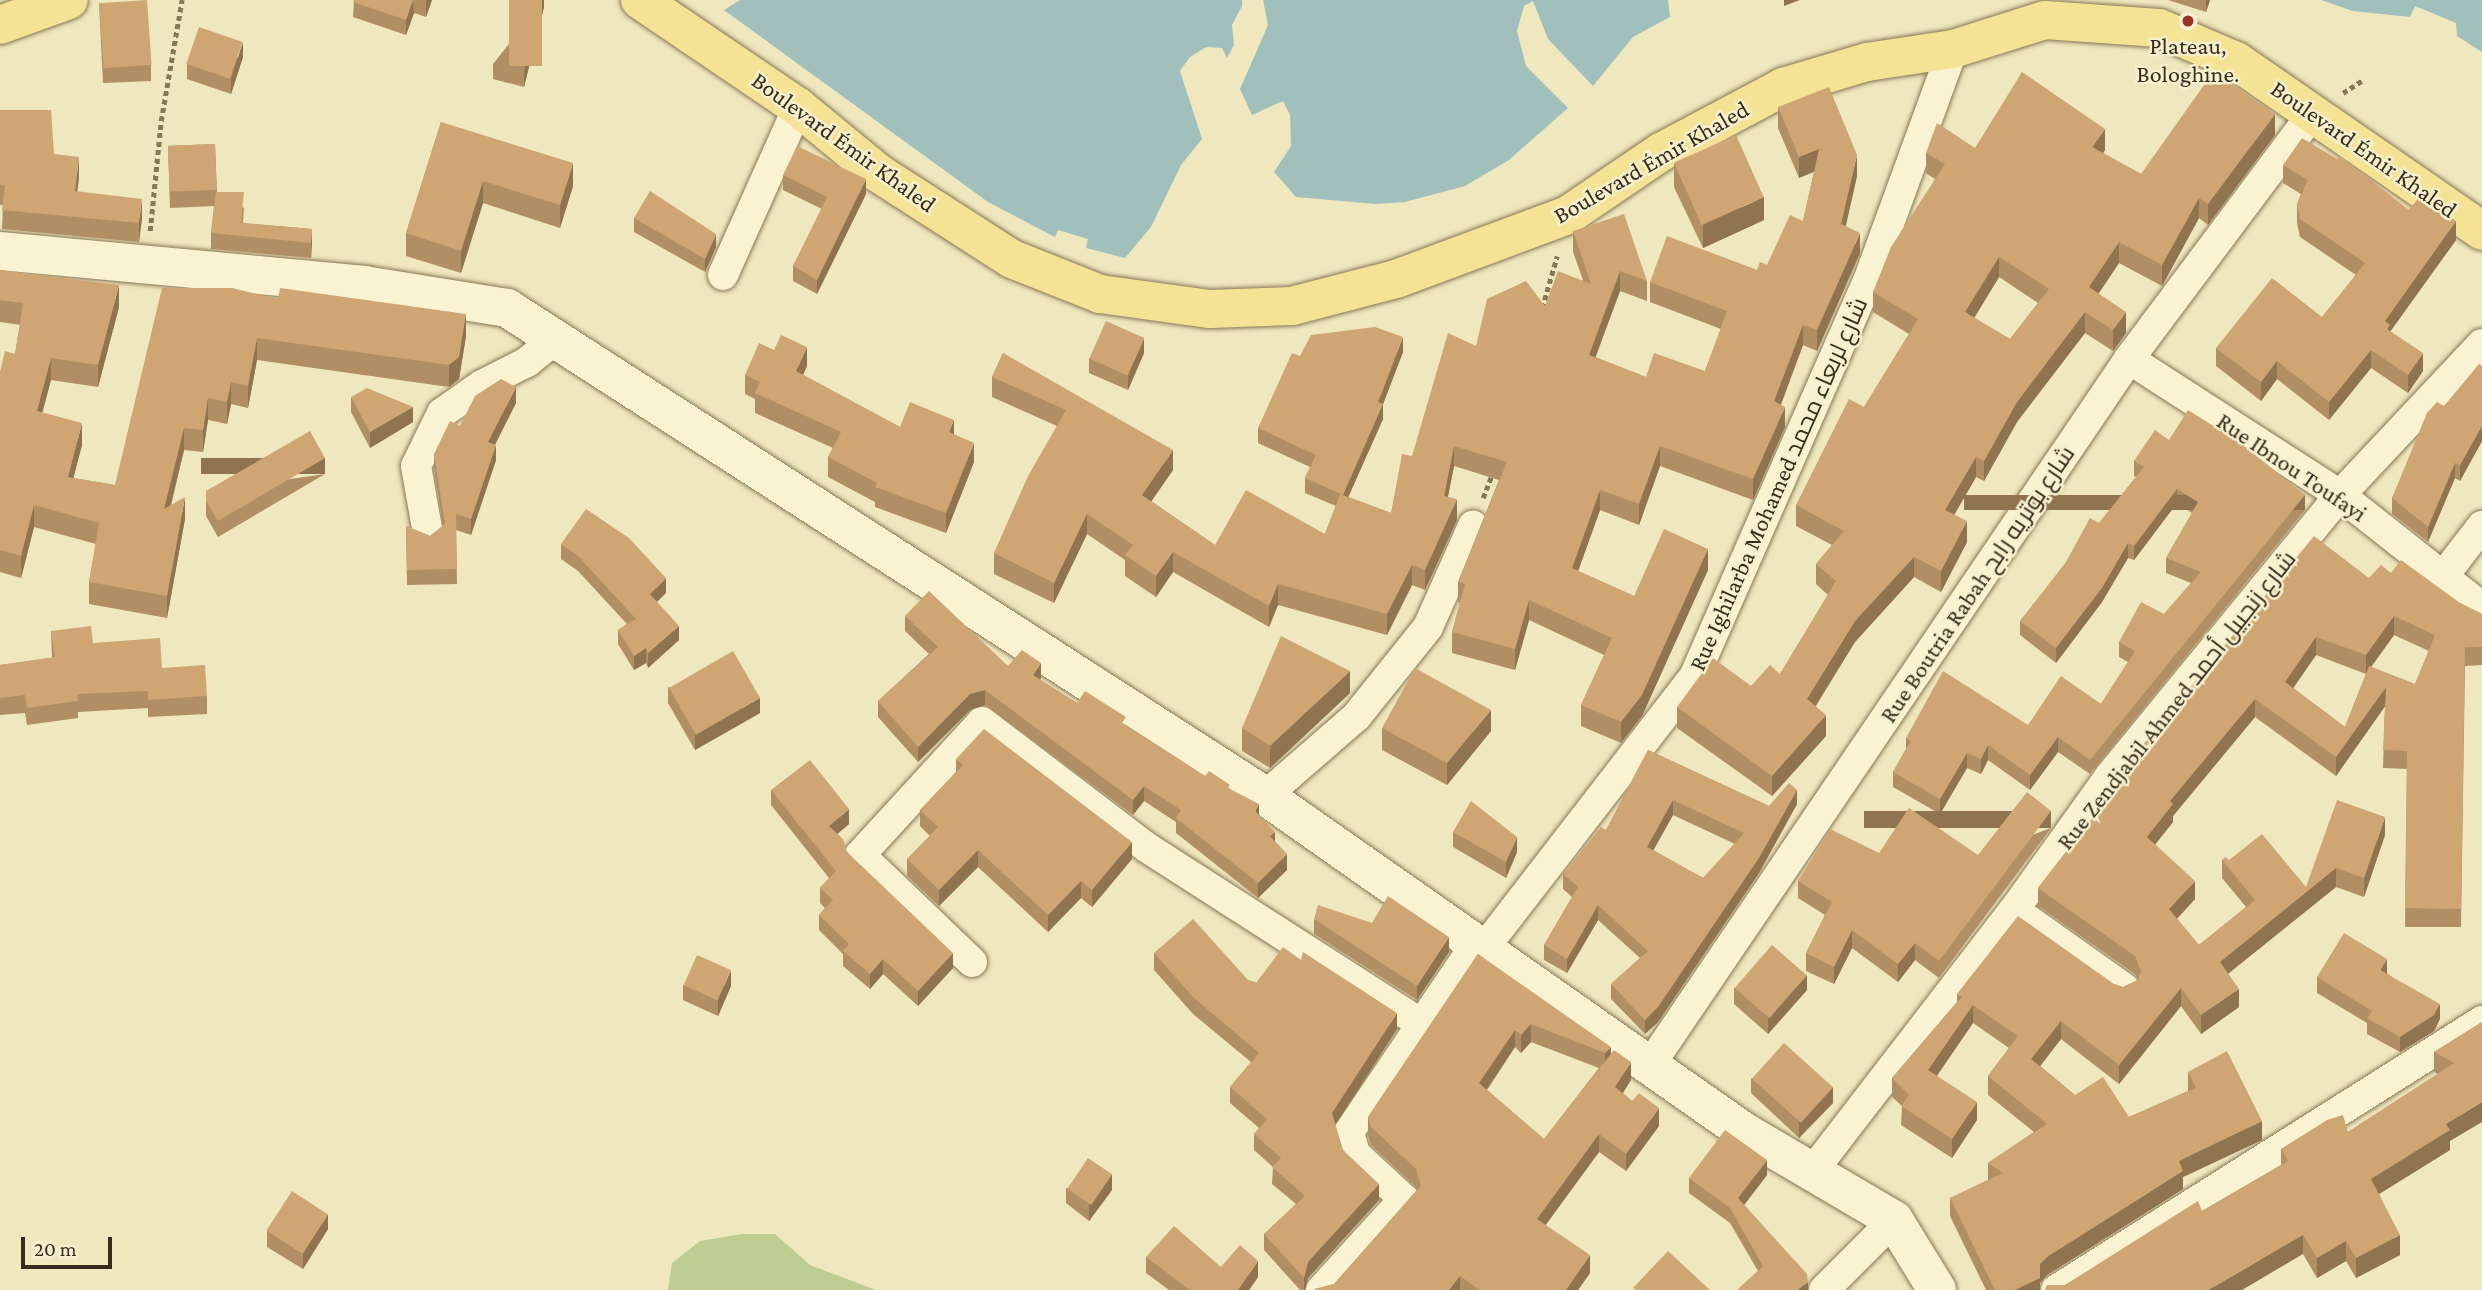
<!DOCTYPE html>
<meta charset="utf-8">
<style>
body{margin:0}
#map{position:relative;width:2482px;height:1290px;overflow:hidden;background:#efe7be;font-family:"Crimson Pro",Cairo,serif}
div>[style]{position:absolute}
.green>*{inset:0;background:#becd92}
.water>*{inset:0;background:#a2c0bb}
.path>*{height:4.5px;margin-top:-2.25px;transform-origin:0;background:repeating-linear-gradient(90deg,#877756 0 5px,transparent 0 8.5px)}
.roads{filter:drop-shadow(0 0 2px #877756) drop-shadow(0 0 2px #877756)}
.street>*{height:30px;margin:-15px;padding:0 15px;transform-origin:15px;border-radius:15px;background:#faf3d1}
.secondary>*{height:38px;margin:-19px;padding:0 19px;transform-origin:19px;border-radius:19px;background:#faf3d1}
.primary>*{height:38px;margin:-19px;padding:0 19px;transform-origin:19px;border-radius:19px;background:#f4e394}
.wall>*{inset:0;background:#b18e63}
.shaded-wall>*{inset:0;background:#907450;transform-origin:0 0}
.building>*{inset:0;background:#cea573;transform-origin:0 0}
.dots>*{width:19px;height:19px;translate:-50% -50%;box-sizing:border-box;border:4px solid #f6f0ce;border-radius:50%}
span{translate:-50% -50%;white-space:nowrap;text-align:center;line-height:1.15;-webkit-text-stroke:5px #f6f0ce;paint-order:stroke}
.poi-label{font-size:24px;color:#362c1b}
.street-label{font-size:24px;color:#362c1b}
.scale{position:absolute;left:21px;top:1237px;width:91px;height:32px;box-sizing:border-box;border:4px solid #362c1b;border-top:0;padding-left:9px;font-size:21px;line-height:24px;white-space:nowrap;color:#362c1b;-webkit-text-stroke:5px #f6f0ce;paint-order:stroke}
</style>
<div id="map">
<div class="green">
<div style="clip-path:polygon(742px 1234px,775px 1234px,810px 1265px,876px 1290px,668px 1290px,672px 1263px,700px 1241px)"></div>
</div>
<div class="water">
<div style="clip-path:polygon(740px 0,1242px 0,1242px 6px,1232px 25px,1234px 45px,1227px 58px,1222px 48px,1206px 47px,1190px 57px,1180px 71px,1202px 139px,1181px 165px,1151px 227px,1125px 258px,1086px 248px,1088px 239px,1058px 230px,1055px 237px,988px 202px,724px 10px)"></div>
<div style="clip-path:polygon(1263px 0,1668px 0,1670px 17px,1633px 37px,1593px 86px,1548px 39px,1533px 1px,1524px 6px,1517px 31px,1526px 66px,1568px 108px,1509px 160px,1465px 186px,1405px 202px,1376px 204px,1296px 197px,1274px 172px,1291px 146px,1290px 115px,1283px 101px,1252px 115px,1240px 89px,1268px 25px)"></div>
<div style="clip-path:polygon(2321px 0,2482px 0,2482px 52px,2457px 36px,2456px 23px,2415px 6px,2410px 17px,2353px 11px)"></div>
</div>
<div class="path">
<div style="left:2343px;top:93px;width:24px;rotate:-33deg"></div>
<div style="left:150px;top:231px;width:111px;rotate:-84.3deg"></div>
<div style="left:161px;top:121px;width:123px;rotate:-80.2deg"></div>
<div style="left:1542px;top:308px;width:54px;rotate:-73.9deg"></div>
<div style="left:1483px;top:498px;width:26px;rotate:-69deg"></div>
</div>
<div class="roads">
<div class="street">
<div style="left:723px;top:275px;width:184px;rotate:-65.9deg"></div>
<div style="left:2129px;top:359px;width:251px;rotate:32.8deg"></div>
<div style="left:2340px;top:495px;width:181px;rotate:38.3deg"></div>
<div style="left:428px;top:534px;width:69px;rotate:-100deg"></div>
<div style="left:416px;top:466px;width:59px;rotate:-63.9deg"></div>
<div style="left:442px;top:413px;width:49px;rotate:-35deg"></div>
<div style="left:482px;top:385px;width:51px;rotate:-27.1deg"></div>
<div style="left:527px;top:362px;width:35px;rotate:-39deg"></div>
<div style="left:2441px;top:579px;width:67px;rotate:-52.3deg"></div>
<div style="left:1265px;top:796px;width:121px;rotate:-41deg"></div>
<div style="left:1356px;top:717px;width:115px;rotate:-51.3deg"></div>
<div style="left:1428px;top:627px;width:111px;rotate:-66deg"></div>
<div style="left:2014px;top:910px;width:135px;rotate:35.3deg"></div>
<div style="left:1485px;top:947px;width:341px;rotate:-52.3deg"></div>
<div style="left:1694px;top:677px;width:433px;rotate:-66.3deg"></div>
<div style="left:1868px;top:281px;width:247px;rotate:-69.9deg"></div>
<div style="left:972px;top:962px;width:155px;rotate:-136.3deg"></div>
<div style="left:860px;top:855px;width:180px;rotate:-47.5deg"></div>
<div style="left:982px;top:722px;width:206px;rotate:37.3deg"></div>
<div style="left:1146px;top:847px;width:329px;rotate:32.7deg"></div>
<div style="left:1650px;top:1065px;width:853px;rotate:-55.84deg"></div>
<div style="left:2129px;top:359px;width:309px;rotate:-53.2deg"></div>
<div style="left:1812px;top:1172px;width:331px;rotate:-52.4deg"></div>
<div style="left:2014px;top:910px;width:165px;rotate:-54.4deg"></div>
<div style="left:2110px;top:776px;width:363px;rotate:-50.7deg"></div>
<div style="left:2340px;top:495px;width:207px;rotate:-46.8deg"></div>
<div style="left:1321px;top:1290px;width:123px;rotate:-47.6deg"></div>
<div style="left:1404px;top:1199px;width:67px;rotate:-137.4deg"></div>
<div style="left:1355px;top:1154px;width:23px;rotate:-105deg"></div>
<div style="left:1349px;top:1132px;width:227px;rotate:-56deg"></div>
<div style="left:1824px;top:1290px;width:99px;rotate:-45deg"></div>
<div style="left:2056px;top:1290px;width:504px;rotate:-32.27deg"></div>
</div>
<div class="secondary">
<div style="left:0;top:251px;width:366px;rotate:5.3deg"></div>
<div style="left:364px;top:285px;width:145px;rotate:9.1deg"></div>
<div style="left:507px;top:308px;width:902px;rotate:32.77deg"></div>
<div style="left:1265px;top:796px;width:584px;rotate:35.02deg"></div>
<div style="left:1743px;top:1131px;width:175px;rotate:30.5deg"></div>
<div style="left:1894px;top:1220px;width:82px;rotate:58.4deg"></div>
</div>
<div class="primary">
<div style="left:640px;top:0;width:191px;rotate:34.1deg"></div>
<div style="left:798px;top:107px;width:104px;rotate:39.5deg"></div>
<div style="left:878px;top:173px;width:159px;rotate:32.7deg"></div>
<div style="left:1012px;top:259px;width:95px;rotate:21.7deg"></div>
<div style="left:1100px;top:294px;width:111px;rotate:7.8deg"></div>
<div style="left:1210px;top:309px;width:82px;rotate:-2.1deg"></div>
<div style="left:1292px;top:306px;width:107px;rotate:-14.6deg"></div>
<div style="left:1396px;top:279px;width:184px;rotate:-20.4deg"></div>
<div style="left:1568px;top:215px;width:112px;rotate:-34.1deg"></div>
<div style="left:1661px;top:152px;width:138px;rotate:-28deg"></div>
<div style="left:1783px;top:87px;width:88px;rotate:-16.6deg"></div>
<div style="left:1867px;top:62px;width:87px;rotate:-8.6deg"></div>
<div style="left:1953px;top:49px;width:96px;rotate:-17.5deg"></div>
<div style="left:2045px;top:20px;width:114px;rotate:4deg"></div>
<div style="left:2159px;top:28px;width:84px;rotate:23.2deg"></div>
<div style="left:2236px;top:61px;width:299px;rotate:34.6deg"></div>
<div style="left:0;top:25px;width:73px;rotate:-19.9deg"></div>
</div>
</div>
<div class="wall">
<div style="clip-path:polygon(354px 0,432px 0,426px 17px,414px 13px,406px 35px,353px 17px)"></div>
<div style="clip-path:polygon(544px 0,544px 7px,524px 87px,493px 79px,493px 64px)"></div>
<div style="clip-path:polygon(2168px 0,2210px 0,2206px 12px)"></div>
<div style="clip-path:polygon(99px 3px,151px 65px,151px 81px,103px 83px)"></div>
<div style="clip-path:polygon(243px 57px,231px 94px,187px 79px,187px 64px)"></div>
<div style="clip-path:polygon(1778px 107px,1857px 176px,1846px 226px,1860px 253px,1817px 351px,1803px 345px,1781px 405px,1785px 427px,1753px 500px,1660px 466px,1639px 525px,1600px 510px,1578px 571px,1634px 596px,1708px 570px,1642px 716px,1621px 743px,1581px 726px,1581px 705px,1604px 655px,1529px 620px,1515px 670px,1452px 653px,1452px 632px,1460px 603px,1458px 602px,1458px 582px,1499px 480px,1454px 466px,1448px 497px,1457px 520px,1425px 590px,1412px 585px,1387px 635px,1278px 605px,1269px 627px,1173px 572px,1156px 597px,1125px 576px,1125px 560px,1087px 534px,1054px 603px,994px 574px,994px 553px,1057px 426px,992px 397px,992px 377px,1003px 353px,1173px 470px,1151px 501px,1215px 545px,1325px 534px,1336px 506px,1305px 493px,1305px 478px,1310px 467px,1258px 443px,1258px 428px,1300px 356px,1403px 352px,1383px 404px,1383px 419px,1348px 497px,1391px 513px,1412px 456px,1476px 346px,1545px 306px,1583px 280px,1573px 252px,1573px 231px,1647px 281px,1647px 301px,1620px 291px,1595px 357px,1646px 377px,1705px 371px,1721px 329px,1650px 302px,1650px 282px,1757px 270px,1767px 265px,1803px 221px,1814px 172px,1799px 178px,1778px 128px)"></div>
<div style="clip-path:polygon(0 110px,54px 154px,79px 177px,77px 192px,142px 218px,139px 242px,2px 229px,3px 205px,0 205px)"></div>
<div style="clip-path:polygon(441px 122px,573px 186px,560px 228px,483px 203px,461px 273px,406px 256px,406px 233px)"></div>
<div style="clip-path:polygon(evenodd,2275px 135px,2208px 225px,2199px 218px,2162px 286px,2119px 263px,2098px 294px,2126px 333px,2113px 351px,2085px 333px,2017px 422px,1984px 481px,1976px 477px,1954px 515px,1967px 542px,1941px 592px,1914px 577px,1855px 642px,1816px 706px,1826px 736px,1772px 796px,1677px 728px,1677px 707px,1751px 686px,1780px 674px,1828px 595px,1816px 584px,1816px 564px,1832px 545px,1796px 526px,1796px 505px,1864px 407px,1909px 334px,1873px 312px,1873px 292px,1935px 179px,1926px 173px,1926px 153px,1975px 148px,2105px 150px,2103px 153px,2141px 174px,2275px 135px,1999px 277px,2038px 303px,2010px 339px,1974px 318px,1999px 277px)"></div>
<div style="clip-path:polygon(215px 144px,217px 192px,244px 208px,243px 223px,312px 229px,311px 258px,211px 249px,211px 233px,214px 206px,170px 208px,168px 146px)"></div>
<div style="clip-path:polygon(1674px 164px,1764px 220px,1703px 248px,1674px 187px)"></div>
<div style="clip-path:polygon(2283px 165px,2409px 210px,2456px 240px,2390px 331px,2423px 371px,2408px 393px,2371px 368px,2329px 420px,2277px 379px,2261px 401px,2216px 366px,2216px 348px,2322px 317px,2356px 275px,2300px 237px,2297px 223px,2297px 204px,2301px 194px,2283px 183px)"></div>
<div style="clip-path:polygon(783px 175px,866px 194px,817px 294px,793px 281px,793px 266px,822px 209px,783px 190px)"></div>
<div style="clip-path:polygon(634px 218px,716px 247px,705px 272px,634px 232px)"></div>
<div style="clip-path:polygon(0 270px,119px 307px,98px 387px,51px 380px,42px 412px,82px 445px,73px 478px,115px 485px,278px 299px,466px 336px,459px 379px,449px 387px,257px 360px,248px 408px,231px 404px,227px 424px,208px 420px,203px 452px,184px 450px,171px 506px,185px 519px,167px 618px,89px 604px,89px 582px,96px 544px,34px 527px,21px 578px,0 572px,0 372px,15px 354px,20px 325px,0 322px)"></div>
<div style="clip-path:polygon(1144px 353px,1128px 390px,1089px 373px,1089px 358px)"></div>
<div style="clip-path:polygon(807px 366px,803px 375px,900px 427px,954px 434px,974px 462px,946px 533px,875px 507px,875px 502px,828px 477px,828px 457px,833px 448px,755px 413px,755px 399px,745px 394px,745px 375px)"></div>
<div style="clip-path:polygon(2482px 366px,2482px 441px,2460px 481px,2455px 478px,2428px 542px,2392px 514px,2392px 498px,2444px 406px)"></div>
<div style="clip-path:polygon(351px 397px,413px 422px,370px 448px,351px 412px)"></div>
<div style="clip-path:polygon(516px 403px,495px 445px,496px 460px,471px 535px,456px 530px,457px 584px,407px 585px,406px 526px,430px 536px,443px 526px,434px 469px,434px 454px,460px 426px)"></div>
<div style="clip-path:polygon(2169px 440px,2305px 510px,2090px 774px,2058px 752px,2030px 790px,1988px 760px,1981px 774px,1967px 768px,1940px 814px,1893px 787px,1893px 772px,1906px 749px,1906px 738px,2028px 725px,2101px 704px,2128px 662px,2119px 657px,2119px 642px,2164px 614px,2191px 583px,2166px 573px,2166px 558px,2192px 513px,2177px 503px,2134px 560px,2128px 558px,2102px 602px,2056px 663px,2020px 635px,2020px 621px,2136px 477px,2134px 476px,2134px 461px)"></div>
<div style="clip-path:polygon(325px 474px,218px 537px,206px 516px,206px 491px)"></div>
<div style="clip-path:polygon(561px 544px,666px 593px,657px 602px,679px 640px,648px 668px,646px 663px,634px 670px,618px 644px,618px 630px,627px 624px,578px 571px,561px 559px)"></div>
<div style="clip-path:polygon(evenodd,2391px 573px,2460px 603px,2482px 614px,2482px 665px,2465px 666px,2461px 927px,2405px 927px,2407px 769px,2383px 768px,2385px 706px,2336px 776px,2255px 717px,2173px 816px,2173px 822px,2155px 844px,2195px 899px,2177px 919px,2199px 945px,2246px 907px,2222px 878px,2222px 860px,2229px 860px,2306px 887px,2385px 835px,2364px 897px,2336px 887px,2228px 974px,2239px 1007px,2201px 1034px,2181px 1006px,2119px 1084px,2061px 1039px,2040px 1066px,2075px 1095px,2129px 1117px,2188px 1091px,2188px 1072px,2262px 1140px,2183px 1177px,2183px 1189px,2047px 1275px,2040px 1283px,2040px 1290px,1986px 1290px,1950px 1216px,1950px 1198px,1988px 1180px,1988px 1163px,2034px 1132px,1988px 1095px,1988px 1076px,2009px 1048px,1973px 1023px,1937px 1076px,1977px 1120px,1952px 1158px,1901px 1125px,1902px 1106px,1892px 1097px,1892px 1078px,1957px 1002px,1957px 994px,2114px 984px,2123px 987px,2138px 980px,2135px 974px,2038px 906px,2038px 888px,2118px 785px,2118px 776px,2369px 578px,2391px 573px,2394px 635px,2429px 651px,2415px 684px,2371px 667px,2394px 635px,2391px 573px,2316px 655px,2366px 674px,2345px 727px,2293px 688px,2316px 655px)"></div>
<div style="clip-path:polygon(905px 616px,1008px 666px,1041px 678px,1040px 680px,1077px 703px,1126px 725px,1205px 776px,1230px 789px,1259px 816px,1275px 842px,1287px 870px,1258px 898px,1176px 833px,1176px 822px,1144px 801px,1133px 815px,985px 705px,970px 710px,918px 762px,878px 717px,878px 701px,929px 654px,905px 631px)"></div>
<div style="clip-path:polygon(51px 631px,93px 643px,162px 668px,207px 696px,207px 714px,148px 717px,148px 708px,78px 712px,78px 718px,27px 725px,25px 713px,0 715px,0 665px,52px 658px)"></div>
<div style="clip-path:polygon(668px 687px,760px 713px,695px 750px,668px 703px)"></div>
<div style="clip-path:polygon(1350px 693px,1270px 768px,1242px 751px,1242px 728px)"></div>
<div style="clip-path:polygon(1382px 728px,1491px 731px,1447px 785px,1382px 750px)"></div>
<div style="clip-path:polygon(evenodd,1648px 750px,1769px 806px,1797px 804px,1759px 873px,1658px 1022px,1645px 1034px,1611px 999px,1611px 984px,1640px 958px,1598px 920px,1567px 973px,1544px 960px,1544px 945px,1572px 897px,1563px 889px,1563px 874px,1606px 830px,1648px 750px,1673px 815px,1735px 844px,1703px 878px,1653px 850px,1673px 815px)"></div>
<div style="clip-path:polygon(956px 759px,1132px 859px,1092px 907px,1081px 898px,1048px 932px,978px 867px,939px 906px,907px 876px,907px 859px,930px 836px,920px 826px,920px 810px,956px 772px)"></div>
<div style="clip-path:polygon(771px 790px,849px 824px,837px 834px,847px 852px,953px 968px,918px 1006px,883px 974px,870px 989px,843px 966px,843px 954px,819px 930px,819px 915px,825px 908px,820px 903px,820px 888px,829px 878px,771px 805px)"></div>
<div style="clip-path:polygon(2051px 828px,1939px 978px,1915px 960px,1898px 982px,1852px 948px,1834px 984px,1806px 971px,1806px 953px,1825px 915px,1798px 898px,1798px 881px,1879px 853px,1978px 855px)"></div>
<div style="clip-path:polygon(1453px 832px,1517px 852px,1506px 878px,1453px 847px)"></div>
<div style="clip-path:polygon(1314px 919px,1449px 952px,1417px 1000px,1314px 934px)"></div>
<div style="clip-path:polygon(1154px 953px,1248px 980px,1397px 1029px,1335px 1125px,1343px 1150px,1379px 1200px,1308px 1278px,1305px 1290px,1300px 1290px,1264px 1250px,1264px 1234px,1296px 1204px,1272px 1184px,1273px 1167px,1254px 1150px,1254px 1134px,1259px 1128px,1230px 1103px,1230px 1087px,1251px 1062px,1193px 1014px,1154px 970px)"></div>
<div style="clip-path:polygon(evenodd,1478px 954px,1611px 1053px,1631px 1080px,1623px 1093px,1659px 1126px,1626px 1171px,1599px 1152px,1545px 1225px,1590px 1273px,1578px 1290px,1315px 1290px,1315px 1289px,1334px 1284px,1417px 1190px,1416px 1187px,1371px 1145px,1368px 1135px,1368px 1117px,1478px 954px,1531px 1042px,1599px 1068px,1544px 1139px,1487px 1090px,1515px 1047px,1521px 1053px,1531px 1042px)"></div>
<div style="clip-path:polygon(2387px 973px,2440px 1019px,2434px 1031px,2400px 1052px,2367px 1034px,2367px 1023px,2317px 993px,2317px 977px)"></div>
<div style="clip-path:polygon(683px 985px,731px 986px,718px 1016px,683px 1000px)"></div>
<div style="clip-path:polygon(1734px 988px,1807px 990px,1768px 1034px,1734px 1004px)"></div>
<div style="clip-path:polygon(2482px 1022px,2450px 1141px,2450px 1150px,2379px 1194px,2400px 1255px,2356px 1278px,2346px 1261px,2317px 1278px,2303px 1254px,2065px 1285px,2202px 1211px,2281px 1165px,2281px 1149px,2348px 1132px,2438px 1074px,2434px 1072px,2434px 1052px)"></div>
<div style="clip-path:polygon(1751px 1078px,1833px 1103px,1799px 1138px,1751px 1093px)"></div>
<div style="clip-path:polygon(1767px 1175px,1744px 1205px,1808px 1290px,1758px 1271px,1730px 1223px,1689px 1193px,1689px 1178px)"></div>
<div style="clip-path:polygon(1066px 1188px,1112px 1190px,1089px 1221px,1066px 1203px)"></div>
<div style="clip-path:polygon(328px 1229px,303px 1269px,267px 1247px,267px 1231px)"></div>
<div style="clip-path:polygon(1146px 1257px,1221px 1267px,1258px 1277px,1249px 1290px,1169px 1290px,1146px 1273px)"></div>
</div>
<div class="shaded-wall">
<div style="clip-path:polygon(413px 0,414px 13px,406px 35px,406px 20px)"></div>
<div style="clip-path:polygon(426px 0,432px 0,426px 17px)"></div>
<div style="clip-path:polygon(542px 0,544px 0,544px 7px,524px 87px,524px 71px)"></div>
<div style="clip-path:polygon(1784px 0,1800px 0,1784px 6px)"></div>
<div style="clip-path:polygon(2206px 0,2210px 0,2206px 12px)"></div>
<div style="clip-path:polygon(243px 42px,243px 57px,231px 94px,231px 78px)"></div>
<div style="clip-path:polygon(2275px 114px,2275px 135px,2208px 225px,2208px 204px)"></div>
<div style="clip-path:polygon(2105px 129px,2105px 150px,2092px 168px,2092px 147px)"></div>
<div style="clip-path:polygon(1819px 149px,1819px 169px,1799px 178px,1799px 157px)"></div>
<div style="clip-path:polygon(1857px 155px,1857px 176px,1841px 245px,1841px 224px)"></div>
<div style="clip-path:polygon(79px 157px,79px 177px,75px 211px,75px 191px)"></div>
<div style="clip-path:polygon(573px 163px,573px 186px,560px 228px,560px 205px)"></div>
<div style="clip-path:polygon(866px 179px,866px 194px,817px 294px,817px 280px)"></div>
<div style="clip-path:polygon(483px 181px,483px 203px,461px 273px,461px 251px)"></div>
<div style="clip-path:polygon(1764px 197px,1764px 220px,1703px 248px,1703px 225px)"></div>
<div style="clip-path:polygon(2199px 198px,2199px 218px,2162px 286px,2162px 265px)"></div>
<div style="clip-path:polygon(142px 199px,142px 218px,139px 242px,139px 223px)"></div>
<div style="clip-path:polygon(2456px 221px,2456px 240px,2390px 332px,2390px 344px,2385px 321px)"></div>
<div style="clip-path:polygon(312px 229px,312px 244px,311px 258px,311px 243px)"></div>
<div style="clip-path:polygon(1860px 233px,1860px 253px,1817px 351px,1817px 330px)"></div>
<div style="clip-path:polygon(716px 234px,716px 247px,705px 272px,705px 259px)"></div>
<div style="clip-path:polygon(2119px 242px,2119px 263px,2089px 308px,2089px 287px)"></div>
<div style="clip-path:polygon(1999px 257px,1999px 277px,1965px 333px,1965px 312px)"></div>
<div style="clip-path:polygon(1620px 271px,1620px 291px,1589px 375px,1589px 355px)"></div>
<div style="clip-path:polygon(119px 285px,119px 307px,98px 387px,98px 365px)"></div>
<div style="clip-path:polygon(2085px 312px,2085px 333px,2017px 422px,1984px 481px,1984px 461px,2017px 402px)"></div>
<div style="clip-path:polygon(2126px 312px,2126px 333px,2113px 351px,2113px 330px)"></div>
<div style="clip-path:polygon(466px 314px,466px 336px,459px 379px,449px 387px,449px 365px)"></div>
<div style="clip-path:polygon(1803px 325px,1803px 345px,1774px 422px,1774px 401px)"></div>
<div style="clip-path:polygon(1403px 337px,1403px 352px,1380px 412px,1383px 404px,1383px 419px,1343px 509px,1343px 495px)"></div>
<div style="clip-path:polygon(257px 338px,257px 360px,248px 408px,248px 386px)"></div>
<div style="clip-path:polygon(1144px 338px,1144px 353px,1128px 390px,1128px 375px)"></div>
<div style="clip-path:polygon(807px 347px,807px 366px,796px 390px,796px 371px)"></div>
<div style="clip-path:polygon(2371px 350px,2371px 368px,2329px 420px,2329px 402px)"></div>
<div style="clip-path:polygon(2423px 353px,2423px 371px,2408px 393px,2408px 375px)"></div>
<div style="clip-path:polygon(51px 358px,51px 380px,37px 433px,37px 411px)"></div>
<div style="clip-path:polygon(2277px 361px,2277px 379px,2261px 401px,2261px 382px)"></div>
<div style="clip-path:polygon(231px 382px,231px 404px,227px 424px,227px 402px)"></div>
<div style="clip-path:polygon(516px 387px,516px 403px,488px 458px,488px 442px)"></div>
<div style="clip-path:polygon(208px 398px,208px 420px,203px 452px,203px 430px)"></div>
<div style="clip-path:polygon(413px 407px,413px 422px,370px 448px,370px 432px)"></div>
<div style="clip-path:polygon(1785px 407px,1785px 427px,1753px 500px,1753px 479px)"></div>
<div style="clip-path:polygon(954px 420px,954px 439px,949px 432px)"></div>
<div style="clip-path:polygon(82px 423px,82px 445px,68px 499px,68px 477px)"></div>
<div style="clip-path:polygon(2482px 426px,2482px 441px,2460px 481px,2460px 465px)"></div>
<div style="clip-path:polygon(184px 428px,184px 450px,164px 531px,164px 509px)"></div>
<div style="clip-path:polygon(974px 443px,974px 462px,946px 533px,946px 513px)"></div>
<div style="clip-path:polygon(496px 445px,496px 460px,471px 535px,471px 519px)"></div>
<div style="clip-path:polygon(1454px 446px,1454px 466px,1444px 516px,1444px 496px)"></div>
<div style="clip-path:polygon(1660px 446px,1660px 466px,1639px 525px,1639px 504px)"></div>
<div style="clip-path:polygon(1173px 450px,1173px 470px,1142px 515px,1142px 495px)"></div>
<div style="clip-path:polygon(1976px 457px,1976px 477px,1945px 531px,1945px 510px)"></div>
<div style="left:325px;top:458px;width:16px;height:124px;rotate:90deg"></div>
<div style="clip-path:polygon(2455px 463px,2455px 478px,2428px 542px,2428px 527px)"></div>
<div style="clip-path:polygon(2177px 489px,2177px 503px,2134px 560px,2134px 546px)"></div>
<div style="clip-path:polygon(1600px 490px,1600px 510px,1572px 588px,1572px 568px)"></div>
<div style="left:2305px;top:495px;width:15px;height:341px;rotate:90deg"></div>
<div style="clip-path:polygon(185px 497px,185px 519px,167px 618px,167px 596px)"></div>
<div style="clip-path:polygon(1457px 499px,1457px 520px,1425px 590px,1425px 570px)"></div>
<div style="clip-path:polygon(34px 505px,34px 527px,21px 578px,21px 556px)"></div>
<div style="clip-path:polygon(1087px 514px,1087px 534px,1054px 603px,1054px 583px)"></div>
<div style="clip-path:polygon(1967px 521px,1967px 542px,1941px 592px,1941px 571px)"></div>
<div style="clip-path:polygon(2128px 543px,2128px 558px,2102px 602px,2056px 663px,2056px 648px)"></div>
<div style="clip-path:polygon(1708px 549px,1708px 570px,1642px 716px,1621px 743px,1621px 722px)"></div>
<div style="clip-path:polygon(1173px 552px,1173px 572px,1156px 597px,1156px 576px)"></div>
<div style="clip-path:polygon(1914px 557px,1914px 577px,1855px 642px,1807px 719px,1807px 699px,1855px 621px)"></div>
<div style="clip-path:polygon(1412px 565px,1412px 585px,1387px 635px,1387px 614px)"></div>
<div style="clip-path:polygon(666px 578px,666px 593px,650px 608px,650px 594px)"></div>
<div style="clip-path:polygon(1278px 584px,1278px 605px,1269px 627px,1269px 606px)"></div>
<div style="clip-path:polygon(1529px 600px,1529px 620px,1515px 670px,1515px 649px)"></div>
<div style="clip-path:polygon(2394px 616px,2394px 635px,2366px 674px,2366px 655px)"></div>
<div style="clip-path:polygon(679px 626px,679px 640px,648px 668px,648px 653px)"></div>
<div style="clip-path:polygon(2316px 637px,2316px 655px,2285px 700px,2285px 682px)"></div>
<div style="clip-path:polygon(646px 648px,646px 663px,634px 670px,634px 656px)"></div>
<div style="clip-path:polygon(1041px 663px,1041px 678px,1033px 690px,1033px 675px)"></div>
<div style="clip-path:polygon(1350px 671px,1350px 693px,1270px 768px,1270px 746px)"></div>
<div style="clip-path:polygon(2386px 687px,2386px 705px,2336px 776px,2336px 757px)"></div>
<div style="clip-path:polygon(985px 690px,985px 705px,970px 710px,918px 762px,918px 747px,970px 694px)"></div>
<div style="clip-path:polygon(760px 698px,760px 713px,695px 750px,695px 735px)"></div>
<div style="clip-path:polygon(2255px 699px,2255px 717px,2173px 816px,2173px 822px,2147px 855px,2147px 837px,2170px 801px)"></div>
<div style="clip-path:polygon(1491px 710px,1491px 731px,1447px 785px,1447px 763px)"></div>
<div style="clip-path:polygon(1826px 715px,1826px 736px,1772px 796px,1772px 776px)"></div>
<div style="clip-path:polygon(2058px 737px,2058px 752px,2030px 790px,2030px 775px)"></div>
<div style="clip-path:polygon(1988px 745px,1988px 760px,1981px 774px,1981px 759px)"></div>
<div style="clip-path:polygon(1967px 753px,1967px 768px,1940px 814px,1940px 799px)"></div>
<div style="clip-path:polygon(1144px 786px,1144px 801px,1133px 815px,1133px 800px)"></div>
<div style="clip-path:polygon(1797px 790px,1797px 804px,1759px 873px,1658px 1022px,1645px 1034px,1645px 1020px)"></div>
<div style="clip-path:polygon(1673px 800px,1673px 815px,1647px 862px,1647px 847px)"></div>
<div style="clip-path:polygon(1259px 804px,1259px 820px,1255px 811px)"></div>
<div style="clip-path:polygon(849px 809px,849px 824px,829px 841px,829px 826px)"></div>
<div style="left:2051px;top:811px;width:17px;height:187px;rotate:90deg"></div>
<div style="clip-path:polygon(2385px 817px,2385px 835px,2364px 897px,2364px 878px)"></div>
<div style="clip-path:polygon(1275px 832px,1275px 847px,1270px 836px)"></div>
<div style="clip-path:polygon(1517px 837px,1517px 852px,1506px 878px,1506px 862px)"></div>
<div style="clip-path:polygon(1132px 842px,1132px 859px,1092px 907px,1092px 890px)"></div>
<div style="clip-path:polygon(978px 850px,978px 867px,939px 906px,939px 890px)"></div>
<div style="clip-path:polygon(1287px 854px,1287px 870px,1258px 898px,1258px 883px)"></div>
<div style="clip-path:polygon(2336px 868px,2336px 887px,2220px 980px,2220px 962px)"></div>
<div style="clip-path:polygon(1081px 881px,1081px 898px,1048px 932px,1048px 915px)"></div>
<div style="clip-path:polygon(2195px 881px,2195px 899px,2169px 927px,2169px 909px)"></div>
<div style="clip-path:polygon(1598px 905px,1598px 920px,1567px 973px,1567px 959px)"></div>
<div style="clip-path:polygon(1852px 930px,1852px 948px,1834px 984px,1834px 967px)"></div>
<div style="clip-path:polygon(1449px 937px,1449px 952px,1417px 1000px,1417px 986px)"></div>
<div style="clip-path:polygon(1915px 943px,1915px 960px,1898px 982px,1898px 964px)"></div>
<div style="clip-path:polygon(953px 953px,953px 968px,918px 1006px,918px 991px)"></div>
<div style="clip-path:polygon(883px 959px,883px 974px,870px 989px,870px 974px)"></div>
<div style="clip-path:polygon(2387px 959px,2387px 974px,2380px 970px)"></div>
<div style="clip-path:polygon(731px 970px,731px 986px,718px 1016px,718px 1000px)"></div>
<div style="clip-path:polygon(1807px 975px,1807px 990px,1768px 1034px,1768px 1018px)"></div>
<div style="clip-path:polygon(2181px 988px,2181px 1006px,2119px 1084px,2119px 1065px)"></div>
<div style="clip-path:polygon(2239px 989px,2239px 1007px,2201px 1034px,2201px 1015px)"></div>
<div style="clip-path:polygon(2440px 1004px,2440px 1019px,2434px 1031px,2400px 1052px,2400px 1037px)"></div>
<div style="clip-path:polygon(1973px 1005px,1973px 1023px,1928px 1088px,1928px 1070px)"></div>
<div style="clip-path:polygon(1397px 1013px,1397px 1029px,1332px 1130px,1332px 1113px)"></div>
<div style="clip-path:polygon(2061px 1021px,2061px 1039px,2031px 1078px,2031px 1059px)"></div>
<div style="clip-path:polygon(1531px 1024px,1531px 1042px,1521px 1053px,1521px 1035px)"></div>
<div style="clip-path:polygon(1515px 1030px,1515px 1047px,1479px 1101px,1479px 1083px)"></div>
<div style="clip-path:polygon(1611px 1047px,1611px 1065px,1605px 1070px,1605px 1053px)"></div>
<div style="clip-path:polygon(1631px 1062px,1631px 1080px,1615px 1105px,1615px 1087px)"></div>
<div style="clip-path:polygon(1833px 1087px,1833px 1103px,1799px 1138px,1799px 1122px)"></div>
<div style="clip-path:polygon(1977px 1102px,1977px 1120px,1952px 1158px,1952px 1139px)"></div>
<div style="clip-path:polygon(2482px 1102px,2482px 1122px,2450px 1141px,2450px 1150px,2371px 1199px,2371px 1179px,2446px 1124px)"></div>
<div style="clip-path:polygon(1659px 1108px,1659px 1126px,1626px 1171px,1626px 1154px)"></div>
<div style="clip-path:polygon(2262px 1121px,2262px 1140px,2183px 1177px,2183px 1189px,2047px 1275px,2040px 1283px,2040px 1264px,2047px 1257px,2179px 1161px)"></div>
<div style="clip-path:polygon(1599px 1134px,1599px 1152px,1537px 1237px,1537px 1219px)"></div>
<div style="clip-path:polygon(1767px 1160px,1767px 1175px,1738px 1213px,1738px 1198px)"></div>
<div style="clip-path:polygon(1112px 1174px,1112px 1190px,1089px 1221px,1089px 1205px)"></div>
<div style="clip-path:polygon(1379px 1184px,1379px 1200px,1308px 1278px,1305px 1290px,1304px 1290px,1304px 1278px,1308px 1262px)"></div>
<div style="clip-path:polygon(328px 1214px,328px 1229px,303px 1269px,303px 1254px)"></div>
<div style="clip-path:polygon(2303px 1235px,2303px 1254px,2242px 1290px,2208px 1290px)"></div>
<div style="clip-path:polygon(2400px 1235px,2400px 1255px,2356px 1278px,2356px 1258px)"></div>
<div style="clip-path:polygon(2346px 1241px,2346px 1261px,2317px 1278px,2317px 1258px)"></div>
<div style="clip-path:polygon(1590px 1255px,1590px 1273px,1578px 1290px,1566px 1290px)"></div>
<div style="clip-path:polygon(1258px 1261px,1258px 1277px,1249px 1290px,1238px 1290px)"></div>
<div style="clip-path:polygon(1460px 1276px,1460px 1290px,1449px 1290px)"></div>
<div style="clip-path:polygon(2040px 1278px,2040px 1290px,2015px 1290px)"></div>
<div style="clip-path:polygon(1808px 1282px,1808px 1290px,1797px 1290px)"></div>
</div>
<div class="building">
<div style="left:147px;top:0;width:65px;height:48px;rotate:86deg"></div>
<div style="clip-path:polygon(354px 0,413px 0,406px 20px,353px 2px)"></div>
<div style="left:509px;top:0;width:33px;height:66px"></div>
<div style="left:199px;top:27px;width:46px;height:39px;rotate:19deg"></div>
<div style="clip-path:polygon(evenodd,2214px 71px,2275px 114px,2208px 204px,2199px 198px,2162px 265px,2119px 242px,2089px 287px,2126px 312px,2113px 330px,2085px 312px,2017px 402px,1984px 461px,1976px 457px,1945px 510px,1967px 521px,1941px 571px,1914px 557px,1855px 621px,1807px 699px,1826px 715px,1772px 776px,1677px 707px,1713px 658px,1751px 686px,1770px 665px,1780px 674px,1836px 581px,1816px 564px,1844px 531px,1796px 505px,1849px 399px,1864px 407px,1918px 319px,1873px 292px,1891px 247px,1945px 164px,1926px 153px,1937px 123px,1975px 148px,2022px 72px,2105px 129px,2092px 147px,2141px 174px,2214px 71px,1999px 257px,2049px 289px,2010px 339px,1965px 312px,1999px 257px)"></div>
<div style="clip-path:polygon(1829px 87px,1857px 155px,1841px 224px,1860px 233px,1817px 330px,1803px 325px,1774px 401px,1785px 407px,1753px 479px,1660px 446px,1639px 504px,1600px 490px,1572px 568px,1634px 596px,1664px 529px,1708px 549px,1642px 695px,1621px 722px,1581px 705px,1612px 638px,1529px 600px,1515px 649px,1452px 632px,1465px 584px,1458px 582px,1507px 462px,1454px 446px,1444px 496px,1457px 499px,1425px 570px,1412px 565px,1387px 614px,1278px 584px,1269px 606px,1173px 552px,1156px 576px,1125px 555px,1133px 545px,1087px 514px,1054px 583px,994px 553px,1028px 476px,1066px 410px,992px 377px,1003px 353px,1173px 450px,1142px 495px,1215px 545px,1246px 490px,1325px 534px,1340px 494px,1391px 513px,1402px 454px,1412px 456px,1448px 333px,1476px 346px,1487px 299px,1526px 281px,1545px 306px,1558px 271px,1591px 284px,1573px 231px,1624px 214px,1647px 281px,1620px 271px,1589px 355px,1646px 377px,1654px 353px,1705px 371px,1727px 311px,1650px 282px,1667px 236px,1757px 270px,1760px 262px,1767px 265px,1790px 215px,1803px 221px,1819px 149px,1799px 157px,1778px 107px)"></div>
<div style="clip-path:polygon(0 110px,51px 110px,54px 154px,79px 157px,75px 191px,142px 199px,139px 223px,2px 210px,5px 186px,0 185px)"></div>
<div style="clip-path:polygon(441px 122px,573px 163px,560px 205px,483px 181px,461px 251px,406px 233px)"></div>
<div style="left:1736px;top:135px;width:68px;height:68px;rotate:66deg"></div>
<div style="clip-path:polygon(2302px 138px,2337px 159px,2340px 156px,2409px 210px,2420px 196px,2456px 221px,2385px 321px,2390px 325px,2387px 329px,2423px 353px,2408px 375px,2371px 350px,2329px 402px,2277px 361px,2261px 382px,2216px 348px,2272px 278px,2322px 317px,2365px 263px,2300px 219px,2297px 204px,2308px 180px,2283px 165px)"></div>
<div style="left:215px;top:144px;width:46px;height:47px;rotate:88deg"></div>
<div style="clip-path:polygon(797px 146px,866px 179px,817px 280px,793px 266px,827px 197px,783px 175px)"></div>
<div style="clip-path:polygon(650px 191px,716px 234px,705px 259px,634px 218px)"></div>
<div style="clip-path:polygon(216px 192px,244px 192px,241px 223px,312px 229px,311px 243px,211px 233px)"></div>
<div style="clip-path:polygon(0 270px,119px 285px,98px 365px,51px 358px,37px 411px,82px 423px,68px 477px,115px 485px,162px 288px,232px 288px,278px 299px,280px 288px,466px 314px,459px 357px,449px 365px,257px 338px,248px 386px,231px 382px,227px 402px,208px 398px,203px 430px,184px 428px,164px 509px,185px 497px,167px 596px,89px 582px,99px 523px,34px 505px,21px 556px,0 550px,0 372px,5px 351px,15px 354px,23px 303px,0 300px)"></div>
<div style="left:1106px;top:321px;width:42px;height:41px;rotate:24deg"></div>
<div style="clip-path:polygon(1375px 327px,1403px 337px,1378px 402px,1383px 404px,1343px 495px,1305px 478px,1316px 455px,1258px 428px,1292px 353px,1300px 356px,1311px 335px)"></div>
<div style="clip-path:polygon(781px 335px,807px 347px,796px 371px,900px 427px,910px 402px,954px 420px,949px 432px,974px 443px,946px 513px,875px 487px,877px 483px,828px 457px,841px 432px,755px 393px,760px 382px,745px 375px,759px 343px,774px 350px)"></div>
<div style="clip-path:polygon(2479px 364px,2482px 366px,2482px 426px,2460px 465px,2455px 463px,2428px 527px,2392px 498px,2427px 413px,2437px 402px,2444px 406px)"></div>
<div style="clip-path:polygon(501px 379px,516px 387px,488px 442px,496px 445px,471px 519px,456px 514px,457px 569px,407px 570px,406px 526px,430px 536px,445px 524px,434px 454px,450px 421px,460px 426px,475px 396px)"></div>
<div style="clip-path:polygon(367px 388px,413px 407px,370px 432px,351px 397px)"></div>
<div style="clip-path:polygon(2188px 410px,2238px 441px,2305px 495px,2090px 760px,2058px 737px,2030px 775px,1988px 745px,1981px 759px,1967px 753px,1940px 799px,1893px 772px,1911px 741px,1906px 738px,1943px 671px,2028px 725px,2061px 676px,2101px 704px,2135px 651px,2119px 642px,2141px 602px,2164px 614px,2201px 572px,2166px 558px,2198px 502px,2177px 489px,2134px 546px,2128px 543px,2102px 588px,2056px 648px,2020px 621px,2066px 562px,2090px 518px,2099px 523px,2144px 467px,2134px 461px,2155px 430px,2169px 440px)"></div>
<div style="clip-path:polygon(310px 431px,325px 458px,218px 521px,206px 501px,206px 491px)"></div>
<div style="clip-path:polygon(586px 509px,629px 538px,666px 578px,650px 594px,679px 626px,648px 653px,646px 648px,634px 656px,618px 630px,636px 619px,578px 556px,561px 544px)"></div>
<div style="clip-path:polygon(evenodd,2314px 536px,2369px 578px,2381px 565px,2391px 573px,2401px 560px,2460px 603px,2482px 614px,2482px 647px,2465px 647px,2461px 909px,2405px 908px,2407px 751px,2383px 750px,2386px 687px,2336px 757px,2255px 699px,2170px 801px,2173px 804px,2147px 837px,2195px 881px,2169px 909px,2199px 945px,2255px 900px,2222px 860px,2225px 857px,2229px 860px,2262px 834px,2306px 887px,2337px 800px,2385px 817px,2364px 878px,2336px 868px,2220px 962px,2239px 989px,2201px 1015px,2181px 988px,2119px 1065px,2061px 1021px,2031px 1059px,2075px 1095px,2103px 1077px,2129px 1117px,2196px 1088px,2188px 1072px,2227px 1051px,2262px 1121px,2179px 1161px,2183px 1171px,2047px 1257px,2040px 1264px,2040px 1278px,2015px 1290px,1995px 1290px,1950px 1198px,2003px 1173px,1988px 1163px,2047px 1124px,1988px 1076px,2018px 1036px,1973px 1005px,1928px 1070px,1977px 1102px,1952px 1139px,1901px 1106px,1909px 1095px,1892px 1078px,1962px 997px,1957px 994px,2018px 916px,2114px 984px,2123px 987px,2138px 980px,2141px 971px,2135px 956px,2038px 888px,2122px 779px,2118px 776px,2124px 768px,2314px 536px,2394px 616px,2435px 635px,2415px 684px,2369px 666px,2345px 727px,2285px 682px,2316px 637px,2366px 655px,2394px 616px)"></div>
<div style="clip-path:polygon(929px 591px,1008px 666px,1022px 650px,1041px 663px,1033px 675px,1077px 703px,1085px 691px,1126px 717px,1122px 723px,1205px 776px,1209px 771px,1230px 785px,1228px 788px,1259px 804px,1255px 811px,1275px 832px,1270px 836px,1287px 854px,1258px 883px,1176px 818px,1181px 810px,1144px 786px,1133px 800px,985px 690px,970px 694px,918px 747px,878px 701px,938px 647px,905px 616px)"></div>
<div style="clip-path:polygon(91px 626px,93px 643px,160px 638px,162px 668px,205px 665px,207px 696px,148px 700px,148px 691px,77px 694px,78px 701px,27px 708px,25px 695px,0 698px,0 665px,55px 657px,51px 631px)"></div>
<div style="clip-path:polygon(1281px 636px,1350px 671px,1270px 746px,1242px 728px)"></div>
<div style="left:733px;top:651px;width:54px;height:74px;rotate:60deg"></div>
<div style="clip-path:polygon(1415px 668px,1491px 710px,1447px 763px,1382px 728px)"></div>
<div style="clip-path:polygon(984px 729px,1132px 842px,1092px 890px,1081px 881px,1048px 915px,978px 850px,939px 890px,907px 859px,938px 827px,920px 810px,963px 765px,956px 759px)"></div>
<div style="clip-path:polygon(evenodd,1648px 750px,1769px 806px,1789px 783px,1797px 790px,1759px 858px,1658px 1007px,1645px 1020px,1611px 984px,1648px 951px,1598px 905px,1567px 959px,1544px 945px,1578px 887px,1563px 874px,1601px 827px,1606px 830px,1648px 750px,1673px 800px,1744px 833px,1703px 878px,1647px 847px,1673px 800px)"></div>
<div style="clip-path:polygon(810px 760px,849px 809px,829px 826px,843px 839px,847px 852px,953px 953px,918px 991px,883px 959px,870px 974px,843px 951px,849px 944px,819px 915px,833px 900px,820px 888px,836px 871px,771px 790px)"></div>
<div style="clip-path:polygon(2027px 792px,2051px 811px,1939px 961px,1915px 943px,1898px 964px,1852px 930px,1834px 967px,1806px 953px,1832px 902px,1798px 881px,1830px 829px,1879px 853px,1909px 808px,1978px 855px)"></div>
<div style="clip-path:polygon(1471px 801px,1517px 837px,1506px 862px,1453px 832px)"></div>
<div style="clip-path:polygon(1388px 896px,1449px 937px,1417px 986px,1314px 919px,1318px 905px,1372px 923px)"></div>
<div style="clip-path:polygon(1193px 919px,1248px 980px,1256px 983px,1283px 947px,1301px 960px,1303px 952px,1397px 1013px,1332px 1113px,1343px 1150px,1379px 1184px,1308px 1262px,1304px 1278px,1264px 1234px,1305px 1196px,1272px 1167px,1281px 1158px,1254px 1134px,1267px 1119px,1230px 1087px,1259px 1053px,1193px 997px,1154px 953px)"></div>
<div style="clip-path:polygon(2344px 933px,2387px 959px,2380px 970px,2440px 1004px,2434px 1015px,2400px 1037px,2367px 1018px,2372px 1011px,2317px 977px)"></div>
<div style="left:1772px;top:945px;width:46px;height:57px;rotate:41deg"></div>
<div style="clip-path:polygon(1478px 954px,1611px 1047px,1605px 1053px,1531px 1024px,1521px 1035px,1515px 1030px,1479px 1083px,1544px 1139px,1614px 1050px,1631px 1062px,1615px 1087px,1632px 1101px,1639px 1093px,1659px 1108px,1626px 1154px,1599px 1134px,1537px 1219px,1590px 1255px,1566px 1290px,1480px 1290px,1460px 1276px,1449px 1290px,1317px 1290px,1315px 1289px,1334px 1284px,1421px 1186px,1416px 1169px,1371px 1127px,1368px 1117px)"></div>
<div style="left:697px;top:955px;width:37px;height:33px;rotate:24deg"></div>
<div style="clip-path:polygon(2482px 1022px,2482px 1102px,2446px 1124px,2450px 1130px,2371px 1179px,2400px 1235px,2356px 1258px,2346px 1241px,2317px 1258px,2303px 1235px,2208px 1290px,2045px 1290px,2047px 1285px,2065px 1285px,2198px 1201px,2202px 1211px,2288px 1161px,2281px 1149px,2327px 1120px,2343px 1115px,2348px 1132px,2454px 1063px,2434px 1052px)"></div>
<div style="left:1784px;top:1043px;width:66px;height:48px;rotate:42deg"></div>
<div style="clip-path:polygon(1725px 1130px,1767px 1160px,1738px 1198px,1807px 1274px,1808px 1282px,1797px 1290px,1737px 1290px,1763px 1266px,1730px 1208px,1689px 1178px)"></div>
<div style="left:1088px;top:1158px;width:29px;height:37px;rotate:34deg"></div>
<div style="left:292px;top:1191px;width:43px;height:47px;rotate:33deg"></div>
<div style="clip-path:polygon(1174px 1226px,1221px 1267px,1240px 1245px,1258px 1261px,1238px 1290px,1190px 1290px,1146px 1257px)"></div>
<div style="clip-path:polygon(1668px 1251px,1710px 1290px,1636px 1290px,1633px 1288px)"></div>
</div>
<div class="dots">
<div style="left:2188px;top:21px;background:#983325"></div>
</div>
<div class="poi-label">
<span style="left:2188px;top:60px">Plateau,<br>Bologhine.</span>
</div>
<div class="street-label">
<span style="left:844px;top:142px;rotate:36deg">Boulevard Émir Khaled</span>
<span style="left:2364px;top:149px;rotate:35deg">Boulevard Émir Khaled</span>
<span style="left:1651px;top:162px;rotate:-30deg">Boulevard Émir Khaled</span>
<span style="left:2292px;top:467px;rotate:34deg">Rue Ibnou Toufayi</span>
<span style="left:1778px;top:484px;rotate:-66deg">Rue Ighilarba Mohamed شارع لربعاء محمد</span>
<span style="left:1977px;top:584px;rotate:-56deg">Rue Boutria Rabah شارع بوتريه رابح</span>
<span style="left:2176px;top:700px;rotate:-52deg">Rue Zendjabil Ahmed شارع زنجبيل أحمد</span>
</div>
<div class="scale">20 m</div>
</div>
